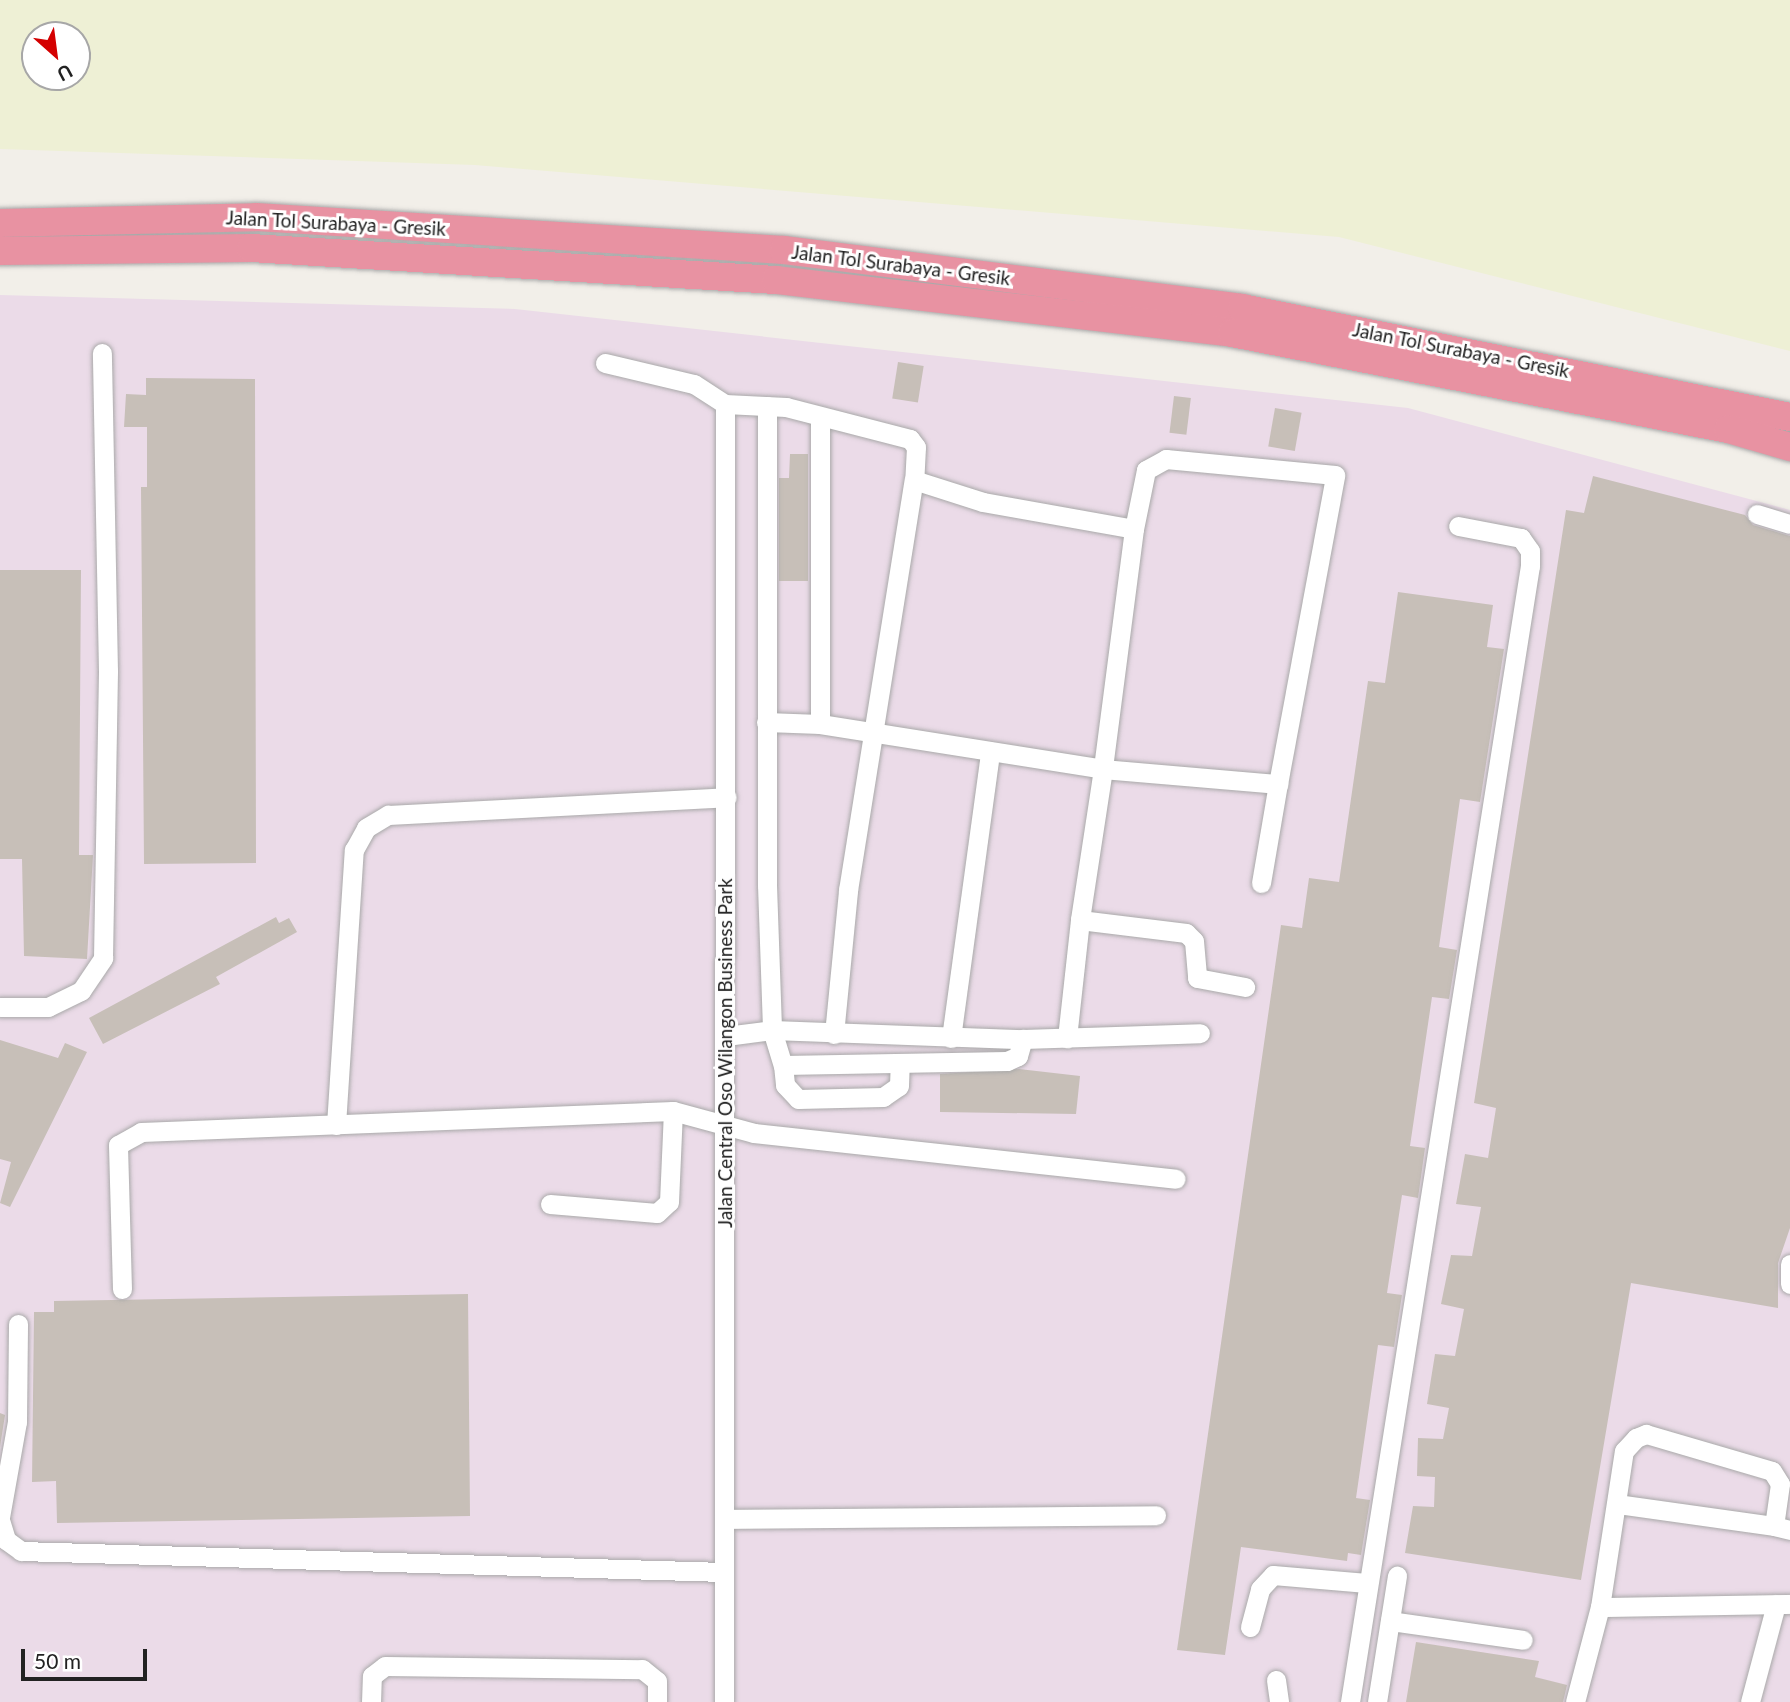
<!DOCTYPE html>
<style>
body{margin:0}
#map{position:relative;width:1790px;height:1702px;overflow:hidden;background:#f2efe9;font-family:Lato,sans-serif}
div>[style]{position:absolute}
.industrial>*{inset:0;background:#ebdbe8}
.farmland>*{inset:0;background:#eef0d5}
.building>*{inset:0;background:#c7bfb8;transform-origin:0 0}
.roads{filter:drop-shadow(0 0 2px #a9a9a9) drop-shadow(0 0 2px #a9a9a9)}
.minor>*{height:19px;margin:-9.5px;padding:0 9.5px;transform-origin:9.5px;border-radius:9.5px;background:#fff}
.highway>*{height:28px;margin:-14px;padding:0 14px;transform-origin:14px;border-radius:14px;background:#e892a2}
span{translate:-50% -50%;white-space:nowrap;text-align:center;line-height:1.15;-webkit-text-stroke:6px #fff;paint-order:stroke}
.street-label{font-size:19px;color:#222}
.north{position:absolute;left:21px;top:21px;width:70px;height:70px;box-sizing:border-box;background:#fff;border:2px solid #a7a7a7;border-radius:50%;rotate:152deg;font-size:19px;font-weight:700;line-height:28px;text-align:center;color:#222}
.north::after{content:'';display:block;margin:auto;width:24px;height:32px;background:#d40000;clip-path:polygon(50% 0,100% 100%,50% 72%,0 100%)}
.scale{position:absolute;left:21px;top:1649px;width:126px;height:32px;box-sizing:border-box;border:4px solid #222;border-top:0;padding-left:9px;font-size:21px;line-height:24px;white-space:nowrap;color:#222;-webkit-text-stroke:5px #fff;paint-order:stroke}
</style>
<div id="map">
<div class="industrial">
<div style="clip-path:polygon(0 295px,515px 309px,1408px 408px,1790px 510px,1790px 1702px,0 1702px)"></div>
</div>
<div class="farmland">
<div style="clip-path:polygon(evenodd,0 0,1790px 0,1790px 351px,1339px 237px,475px 165px,0 149px,0 0,35px 35px,77px 35px,77px 77px,35px 77px,35px 35px)"></div>
</div>
<div class="building">
<div style="left:898px;top:362px;width:26px;height:37px;rotate:9deg"></div>
<div style="clip-path:polygon(146px 378px,255px 379px,256px 863px,144px 864px,141px 487px,147px 487px,147px 427px,124px 427px,126px 394px,146px 395px)"></div>
<div style="left:1174px;top:396px;width:17px;height:37px;rotate:7deg"></div>
<div style="left:1275px;top:408px;width:27px;height:39px;rotate:10deg"></div>
<div style="clip-path:polygon(790px 454px,808px 454px,808px 581px,779px 581px,779px 478px,789px 478px)"></div>
<div style="clip-path:polygon(1593px 476px,1745px 515px,1753px 525px,1790px 536px,1790px 1228px,1778px 1263px,1778px 1308px,1631px 1283px,1581px 1580px,1405px 1553px,1413px 1506px,1434px 1507px,1435px 1477px,1417px 1476px,1418px 1438px,1443px 1439px,1449px 1408px,1427px 1404px,1435px 1354px,1455px 1356px,1464px 1309px,1441px 1304px,1451px 1255px,1472px 1256px,1481px 1207px,1456px 1204px,1465px 1154px,1488px 1158px,1496px 1108px,1474px 1103px,1566px 510px,1584px 513px)"></div>
<div style="clip-path:polygon(0 570px,81px 570px,79px 855px,93px 855px,87px 959px,24px 956px,22px 859px,0 859px)"></div>
<div style="clip-path:polygon(1398px 592px,1493px 605px,1487px 647px,1504px 649px,1480px 802px,1460px 799px,1439px 947px,1457px 950px,1449px 999px,1432px 997px,1410px 1146px,1425px 1148px,1418px 1198px,1402px 1195px,1387px 1293px,1402px 1295px,1394px 1347px,1378px 1345px,1356px 1498px,1370px 1500px,1361px 1555px,1348px 1553px,1347px 1561px,1241px 1547px,1225px 1655px,1177px 1650px,1281px 925px,1302px 928px,1309px 878px,1339px 882px,1368px 681px,1385px 683px)"></div>
<div style="clip-path:polygon(276px 917px,279px 923px,289px 918px,297px 932px,216px 977px,220px 984px,103px 1044px,89px 1018px)"></div>
<div style="clip-path:polygon(0 1040px,58px 1058px,65px 1043px,87px 1052px,10px 1207px,0 1203px,11px 1162px,0 1159px)"></div>
<div style="clip-path:polygon(1019px 1069px,1080px 1076px,1076px 1114px,940px 1112px,940px 1074px)"></div>
<div style="clip-path:polygon(468px 1294px,470px 1516px,57px 1523px,56px 1481px,32px 1482px,34px 1312px,54px 1312px,54px 1301px)"></div>
<div style="clip-path:polygon(0 1413px,5px 1415px,0 1447px)"></div>
<div style="clip-path:polygon(1416px 1642px,1539px 1661px,1535px 1677px,1567px 1685px,1563px 1702px,1406px 1702px)"></div>
</div>
<div class="roads">
<div class="minor">
<div style="left:605px;top:363px;width:91px;rotate:13.3deg"></div>
<div style="left:694px;top:384px;width:37px;rotate:33deg"></div>
<div style="left:725px;top:404px;width:61px;rotate:2.8deg"></div>
<div style="left:786px;top:407px;width:128px;rotate:14.5deg"></div>
<div style="left:910px;top:439px;width:10px;rotate:53deg"></div>
<div style="left:916px;top:447px;width:33px;rotate:93deg"></div>
<div style="left:914px;top:480px;width:72px;rotate:17.7deg"></div>
<div style="left:983px;top:502px;width:153px;rotate:10.1deg"></div>
<div style="left:767px;top:406px;width:479px;rotate:90deg"></div>
<div style="left:767px;top:885px;width:145px;rotate:88deg"></div>
<div style="left:772px;top:1030px;width:37px;rotate:73deg"></div>
<div style="left:783px;top:1065px;width:224px;rotate:-1deg"></div>
<div style="left:1007px;top:1061px;width:12px;rotate:-24deg"></div>
<div style="left:1018px;top:1056px;width:18px;rotate:-74deg"></div>
<div style="left:1757px;top:514px;width:34px;rotate:17deg"></div>
<div style="left:766px;top:722px;width:54px;rotate:2.1deg"></div>
<div style="left:820px;top:724px;width:287px;rotate:9deg"></div>
<div style="left:1103px;top:769px;width:176px;rotate:4.9deg"></div>
<div style="left:1278px;top:784px;width:314px;rotate:-79.5deg"></div>
<div style="left:1335px;top:475px;width:170px;rotate:-174.6deg"></div>
<div style="left:1166px;top:459px;width:23px;rotate:151deg"></div>
<div style="left:1146px;top:470px;width:60px;rotate:101.5deg"></div>
<div style="left:1134px;top:529px;width:242px;rotate:97.4deg"></div>
<div style="left:1103px;top:769px;width:153px;rotate:98.7deg"></div>
<div style="left:1080px;top:920px;width:119px;rotate:96.3deg"></div>
<div style="left:820px;top:724px;width:306px;rotate:-90deg"></div>
<div style="left:1261px;top:883px;width:100px;rotate:-80.3deg"></div>
<div style="left:1080px;top:920px;width:107px;rotate:7deg"></div>
<div style="left:1186px;top:933px;width:11px;rotate:45deg"></div>
<div style="left:1194px;top:941px;width:37px;rotate:85deg"></div>
<div style="left:1197px;top:978px;width:49px;rotate:10.6deg"></div>
<div style="left:0;top:1007px;width:48px"></div>
<div style="left:48px;top:1007px;width:37px;rotate:-26deg"></div>
<div style="left:81px;top:991px;width:40px;rotate:-56deg"></div>
<div style="left:103px;top:958px;width:287px;rotate:-89deg"></div>
<div style="left:108px;top:671px;width:318px;rotate:-91.1deg"></div>
<div style="left:834px;top:1034px;width:145px;rotate:-84.4deg"></div>
<div style="left:848px;top:890px;width:415px;rotate:-80.9deg"></div>
<div style="left:726px;top:1036px;width:46px;rotate:-7.4deg"></div>
<div style="left:772px;top:1030px;width:251px;rotate:2.1deg"></div>
<div style="left:1023px;top:1039px;width:177px;rotate:-1.9deg"></div>
<div style="left:951px;top:1038px;width:289px;rotate:-82.2deg"></div>
<div style="left:783px;top:1065px;width:20px;rotate:84deg"></div>
<div style="left:785px;top:1085px;width:19px;rotate:47deg"></div>
<div style="left:798px;top:1099px;width:85px;rotate:-1.3deg"></div>
<div style="left:883px;top:1097px;width:19px;rotate:-35deg"></div>
<div style="left:899px;top:1086px;width:23px;rotate:-88deg"></div>
<div style="left:336px;top:1125px;width:276px;rotate:-86.3deg"></div>
<div style="left:354px;top:850px;width:25px;rotate:-61deg"></div>
<div style="left:366px;top:828px;width:26px;rotate:-31deg"></div>
<div style="left:388px;top:815px;width:339px;rotate:-3deg"></div>
<div style="left:550px;top:1204px;width:107px;rotate:4.8deg"></div>
<div style="left:657px;top:1213px;width:16px;rotate:-43deg"></div>
<div style="left:669px;top:1202px;width:91px;rotate:-87.5deg"></div>
<div style="left:1790px;top:1264px;width:20px;rotate:90deg"></div>
<div style="left:122px;top:1289px;width:144px;rotate:-91.6deg"></div>
<div style="left:118px;top:1145px;width:26px;rotate:-29deg"></div>
<div style="left:141px;top:1132px;width:532px;rotate:-2.26deg"></div>
<div style="left:673px;top:1111px;width:84px;rotate:15.2deg"></div>
<div style="left:754px;top:1133px;width:424px;rotate:6.2deg"></div>
<div style="left:1617px;top:1504px;width:159px;rotate:8deg"></div>
<div style="left:0;top:1517px;width:97px;rotate:-79.9deg"></div>
<div style="left:17px;top:1422px;width:98px;rotate:-89.4deg"></div>
<div style="left:724px;top:1519px;width:432px;rotate:-0.5deg"></div>
<div style="left:0;top:1520px;width:21px;rotate:73deg"></div>
<div style="left:6px;top:1540px;width:19px;rotate:36deg"></div>
<div style="left:21px;top:1551px;width:703px;rotate:1.71deg"></div>
<div style="left:1600px;top:1607px;width:190px;rotate:-0.9deg"></div>
<div style="left:1390px;top:1621px;width:134px;rotate:8.1deg"></div>
<div style="left:1250px;top:1627px;width:39px;rotate:-75deg"></div>
<div style="left:1260px;top:1589px;width:19px;rotate:-47deg"></div>
<div style="left:1273px;top:1575px;width:94px;rotate:4.9deg"></div>
<div style="left:1276px;top:1680px;width:22px;rotate:82deg"></div>
<div style="left:371px;top:1702px;width:26px;rotate:-88deg"></div>
<div style="left:372px;top:1676px;width:16px;rotate:-38deg"></div>
<div style="left:385px;top:1666px;width:257px;rotate:0.7deg"></div>
<div style="left:642px;top:1669px;width:19px;rotate:39deg"></div>
<div style="left:657px;top:1681px;width:21px;rotate:90deg"></div>
<div style="left:724px;top:1702px;width:1298px;rotate:-89.96deg"></div>
<div style="left:1350px;top:1702px;width:1150px;rotate:-81deg"></div>
<div style="left:1530px;top:566px;width:15px;rotate:-90deg"></div>
<div style="left:1530px;top:551px;width:16px;rotate:-125deg"></div>
<div style="left:1521px;top:538px;width:64px;rotate:-169.2deg"></div>
<div style="left:1377px;top:1702px;width:128px;rotate:-81deg"></div>
<div style="left:1575px;top:1702px;width:98px;rotate:-75.3deg"></div>
<div style="left:1600px;top:1607px;width:158px;rotate:-81.3deg"></div>
<div style="left:1624px;top:1451px;width:18px;rotate:-47deg"></div>
<div style="left:1636px;top:1438px;width:11px;rotate:-22deg"></div>
<div style="left:1646px;top:1434px;width:131px;rotate:16.4deg"></div>
<div style="left:1772px;top:1471px;width:15px;rotate:58deg"></div>
<div style="left:1780px;top:1484px;width:42px;rotate:98.1deg"></div>
<div style="left:1774px;top:1526px;width:16px;rotate:14deg"></div>
<div style="left:1750px;top:1702px;width:101px;rotate:-75.1deg"></div>
</div>
<div class="highway">
<div style="left:0;top:223px;width:256px;rotate:-1.3deg"></div>
<div style="left:256px;top:217px;width:529px;rotate:3.58deg"></div>
<div style="left:784px;top:250px;width:462px;rotate:7.2deg"></div>
<div style="left:1242px;top:308px;width:559px;rotate:11.25deg"></div>
<div style="left:0;top:251px;width:251px;rotate:-0.7deg"></div>
<div style="left:251px;top:248px;width:526px;rotate:3.49deg"></div>
<div style="left:776px;top:280px;width:459px;rotate:6.6deg"></div>
<div style="left:1232px;top:333px;width:505px;rotate:10.95deg"></div>
<div style="left:1728px;top:429px;width:65px;rotate:16.2deg"></div>
</div>
</div>
<div class="street-label">
<span style="left:336px;top:223px;rotate:3deg">Jalan Tol Surabaya - Gresik</span>
<span style="left:901px;top:265px;rotate:7deg">Jalan Tol Surabaya - Gresik</span>
<span style="left:1461px;top:350px;rotate:11deg">Jalan Tol Surabaya - Gresik</span>
<span style="left:725px;top:1053px;rotate:-90deg">Jalan Central Oso Wilangon Business Park</span>
</div>
<div class="north">U</div>
<div class="scale">50 m</div>
</div>
